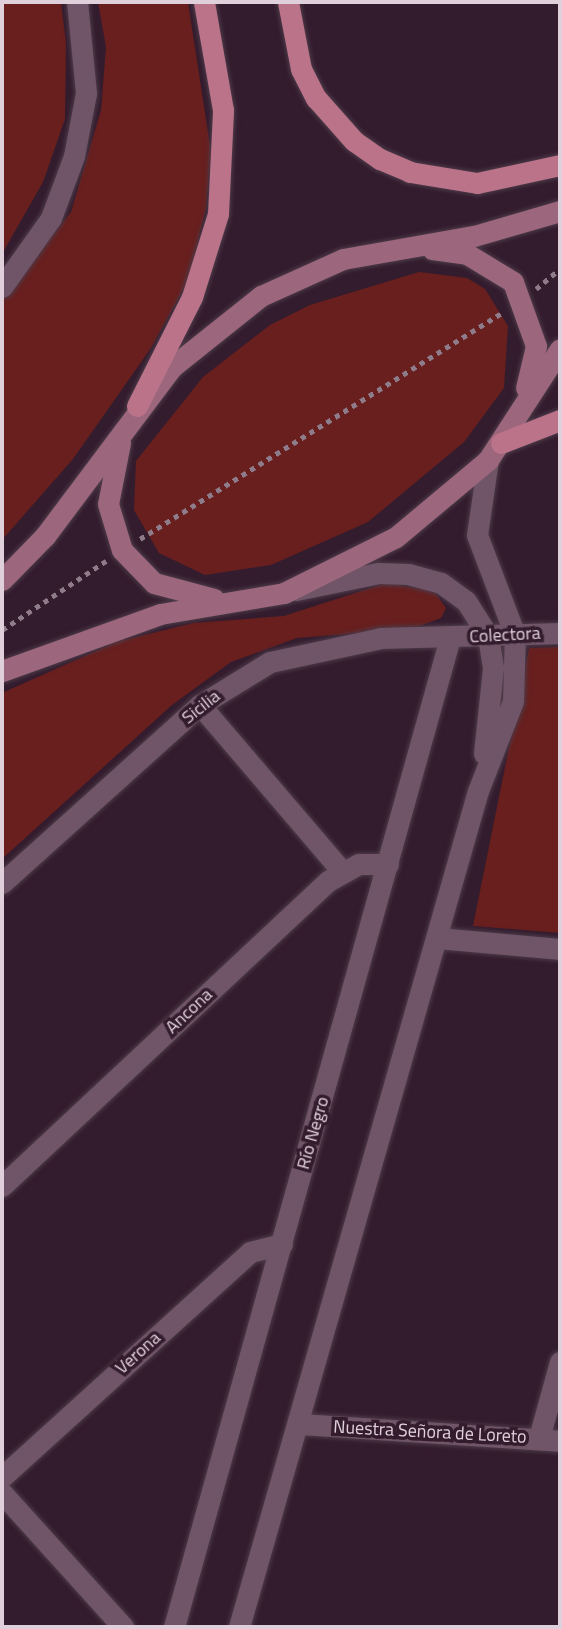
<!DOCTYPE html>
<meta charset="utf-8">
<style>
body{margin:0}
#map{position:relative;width:562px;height:1629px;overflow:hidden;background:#331c2e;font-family:"Titillium Web",sans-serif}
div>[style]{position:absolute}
.green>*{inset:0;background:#681f1e}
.path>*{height:4.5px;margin-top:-2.25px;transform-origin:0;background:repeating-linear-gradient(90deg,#8f7c8a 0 5px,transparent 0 10px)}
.roads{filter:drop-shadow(0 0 2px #4d3b49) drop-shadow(0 0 2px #4d3b49)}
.street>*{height:21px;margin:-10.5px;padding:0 10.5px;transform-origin:10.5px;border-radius:10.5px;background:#705568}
.secondary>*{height:21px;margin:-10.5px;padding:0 10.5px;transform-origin:10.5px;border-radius:10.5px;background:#705568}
.primary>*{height:21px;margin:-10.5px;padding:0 10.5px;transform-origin:10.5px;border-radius:10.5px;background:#9c677c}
.highway>*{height:21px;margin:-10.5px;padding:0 10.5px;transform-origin:10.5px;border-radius:10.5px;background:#ba7389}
span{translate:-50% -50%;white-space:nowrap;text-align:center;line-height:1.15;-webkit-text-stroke:7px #331c2e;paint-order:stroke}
.street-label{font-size:18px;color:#e0d0db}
.frame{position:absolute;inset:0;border:4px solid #e0d0db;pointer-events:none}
</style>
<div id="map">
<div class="green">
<div style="clip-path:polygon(2px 2px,61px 2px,66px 43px,65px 119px,43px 182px,2px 254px)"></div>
<div style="clip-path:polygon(98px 2px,188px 2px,211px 152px,206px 208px,188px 281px,151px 348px,73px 459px,2px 540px,2px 301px,71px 212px,101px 110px,106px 47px)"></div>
<div style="clip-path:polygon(419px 272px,467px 278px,485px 289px,508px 326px,504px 388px,464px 442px,368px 522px,271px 565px,205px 575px,159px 553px,134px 510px,136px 461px,203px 377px,270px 325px,310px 305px)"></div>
<div style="clip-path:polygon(386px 583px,434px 591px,446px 608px,441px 618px,412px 629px,297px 638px,231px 662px,172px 705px,2px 859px,2px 693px,116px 642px,193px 623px,284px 616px)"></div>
<div style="clip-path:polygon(560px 647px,560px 933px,473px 926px,529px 648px)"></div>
</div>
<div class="path">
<div style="left:536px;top:289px;width:31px;rotate:-40deg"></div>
<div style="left:140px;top:539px;width:428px;rotate:-32deg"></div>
<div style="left:2px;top:630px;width:125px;rotate:-33.6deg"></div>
</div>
<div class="roads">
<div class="street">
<div style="left:200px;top:705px;width:218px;rotate:49.5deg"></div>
<div style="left:437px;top:938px;width:123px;rotate:5.1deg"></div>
<div style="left:2px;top:1186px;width:446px;rotate:-43.1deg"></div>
<div style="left:328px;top:881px;width:35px;rotate:-29deg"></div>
<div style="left:359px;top:864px;width:29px"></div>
<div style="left:299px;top:1424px;width:262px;rotate:3.7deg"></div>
<div style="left:539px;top:1438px;width:79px;rotate:-74.6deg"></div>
<div style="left:2px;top:1477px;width:335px;rotate:-42.2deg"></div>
<div style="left:250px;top:1252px;width:33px;rotate:-14deg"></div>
<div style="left:2px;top:1493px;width:181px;rotate:47.9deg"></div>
<div style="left:174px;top:1627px;width:1027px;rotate:-74.41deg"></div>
</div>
<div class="secondary">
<div style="left:2px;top:287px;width:85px;rotate:-54.6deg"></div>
<div style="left:51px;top:218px;width:66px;rotate:-69.6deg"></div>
<div style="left:74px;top:156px;width:64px;rotate:-79.2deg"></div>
<div style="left:86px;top:93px;width:91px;rotate:-95.6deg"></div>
<div style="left:296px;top:590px;width:85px;rotate:-11.6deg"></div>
<div style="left:379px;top:573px;width:29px;rotate:2deg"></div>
<div style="left:408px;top:574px;width:34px;rotate:15deg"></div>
<div style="left:441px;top:583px;width:31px;rotate:36deg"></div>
<div style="left:466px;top:601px;width:41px;rotate:57.8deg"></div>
<div style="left:488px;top:636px;width:32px;rotate:81deg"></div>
<div style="left:493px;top:668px;width:86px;rotate:96deg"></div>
<div style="left:2px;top:883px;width:266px;rotate:-42deg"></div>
<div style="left:200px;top:705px;width:82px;rotate:-31.6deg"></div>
<div style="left:270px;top:662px;width:114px;rotate:-12.2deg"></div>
<div style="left:381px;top:638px;width:179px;rotate:-1.6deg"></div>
<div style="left:239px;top:1627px;width:869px;rotate:-74.05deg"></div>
<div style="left:478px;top:791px;width:97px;rotate:-68.7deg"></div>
<div style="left:513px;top:701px;width:66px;rotate:-88.3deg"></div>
<div style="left:515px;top:635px;width:107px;rotate:-110.8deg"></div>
<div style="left:477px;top:535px;width:76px;rotate:-81.7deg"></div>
</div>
<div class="primary">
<div style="left:432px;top:249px;width:35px;rotate:8deg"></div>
<div style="left:467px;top:254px;width:54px;rotate:31.3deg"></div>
<div style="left:513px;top:282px;width:68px;rotate:70.2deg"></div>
<div style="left:536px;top:346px;width:43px;rotate:103.4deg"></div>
<div style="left:120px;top:443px;width:62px;rotate:101.1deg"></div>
<div style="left:108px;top:504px;width:48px;rotate:73.1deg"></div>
<div style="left:122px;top:550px;width:46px;rotate:45.9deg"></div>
<div style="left:154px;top:583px;width:62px;rotate:14.9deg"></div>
<div style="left:2px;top:580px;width:62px;rotate:-45.7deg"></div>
<div style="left:45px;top:536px;width:211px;rotate:-53.1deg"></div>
<div style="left:172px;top:367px;width:114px;rotate:-38.6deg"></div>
<div style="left:261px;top:296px;width:90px;rotate:-24.3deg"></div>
<div style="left:343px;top:259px;width:133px;rotate:-10deg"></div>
<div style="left:474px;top:236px;width:90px;rotate:-16.2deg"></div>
<div style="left:2px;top:671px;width:168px;rotate:-19.8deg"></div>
<div style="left:160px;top:614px;width:126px;rotate:-9.6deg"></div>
<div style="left:284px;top:593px;width:125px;rotate:-26.6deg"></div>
<div style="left:396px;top:537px;width:120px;rotate:-39.9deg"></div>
<div style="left:488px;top:460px;width:132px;rotate:-57deg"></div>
</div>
<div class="highway">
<div style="left:288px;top:2px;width:68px;rotate:79deg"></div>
<div style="left:301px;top:69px;width:33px;rotate:63deg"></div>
<div style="left:316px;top:98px;width:57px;rotate:48.5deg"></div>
<div style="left:354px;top:141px;width:32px;rotate:35deg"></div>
<div style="left:380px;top:159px;width:33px;rotate:23deg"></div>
<div style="left:410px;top:172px;width:68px;rotate:9.3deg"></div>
<div style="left:477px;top:183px;width:85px;rotate:-12.2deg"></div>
<div style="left:137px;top:406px;width:122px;rotate:-63.2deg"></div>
<div style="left:192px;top:297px;width:87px;rotate:-72.6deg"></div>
<div style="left:218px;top:214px;width:104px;rotate:-87.2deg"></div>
<div style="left:223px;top:110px;width:110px;rotate:-100deg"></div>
<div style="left:501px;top:443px;width:63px;rotate:-21.3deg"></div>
</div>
</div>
<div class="street-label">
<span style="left:505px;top:635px;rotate:-3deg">Colectora</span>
<span style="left:201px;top:707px;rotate:-38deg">Sicilia</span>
<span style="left:189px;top:1011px;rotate:-43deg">Ancona</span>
<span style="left:313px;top:1133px;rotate:-74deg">Río Negro</span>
<span style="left:138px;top:1353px;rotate:-42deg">Verona</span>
<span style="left:430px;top:1432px;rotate:3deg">Nuestra Señora de Loreto</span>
</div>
<div class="frame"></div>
</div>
